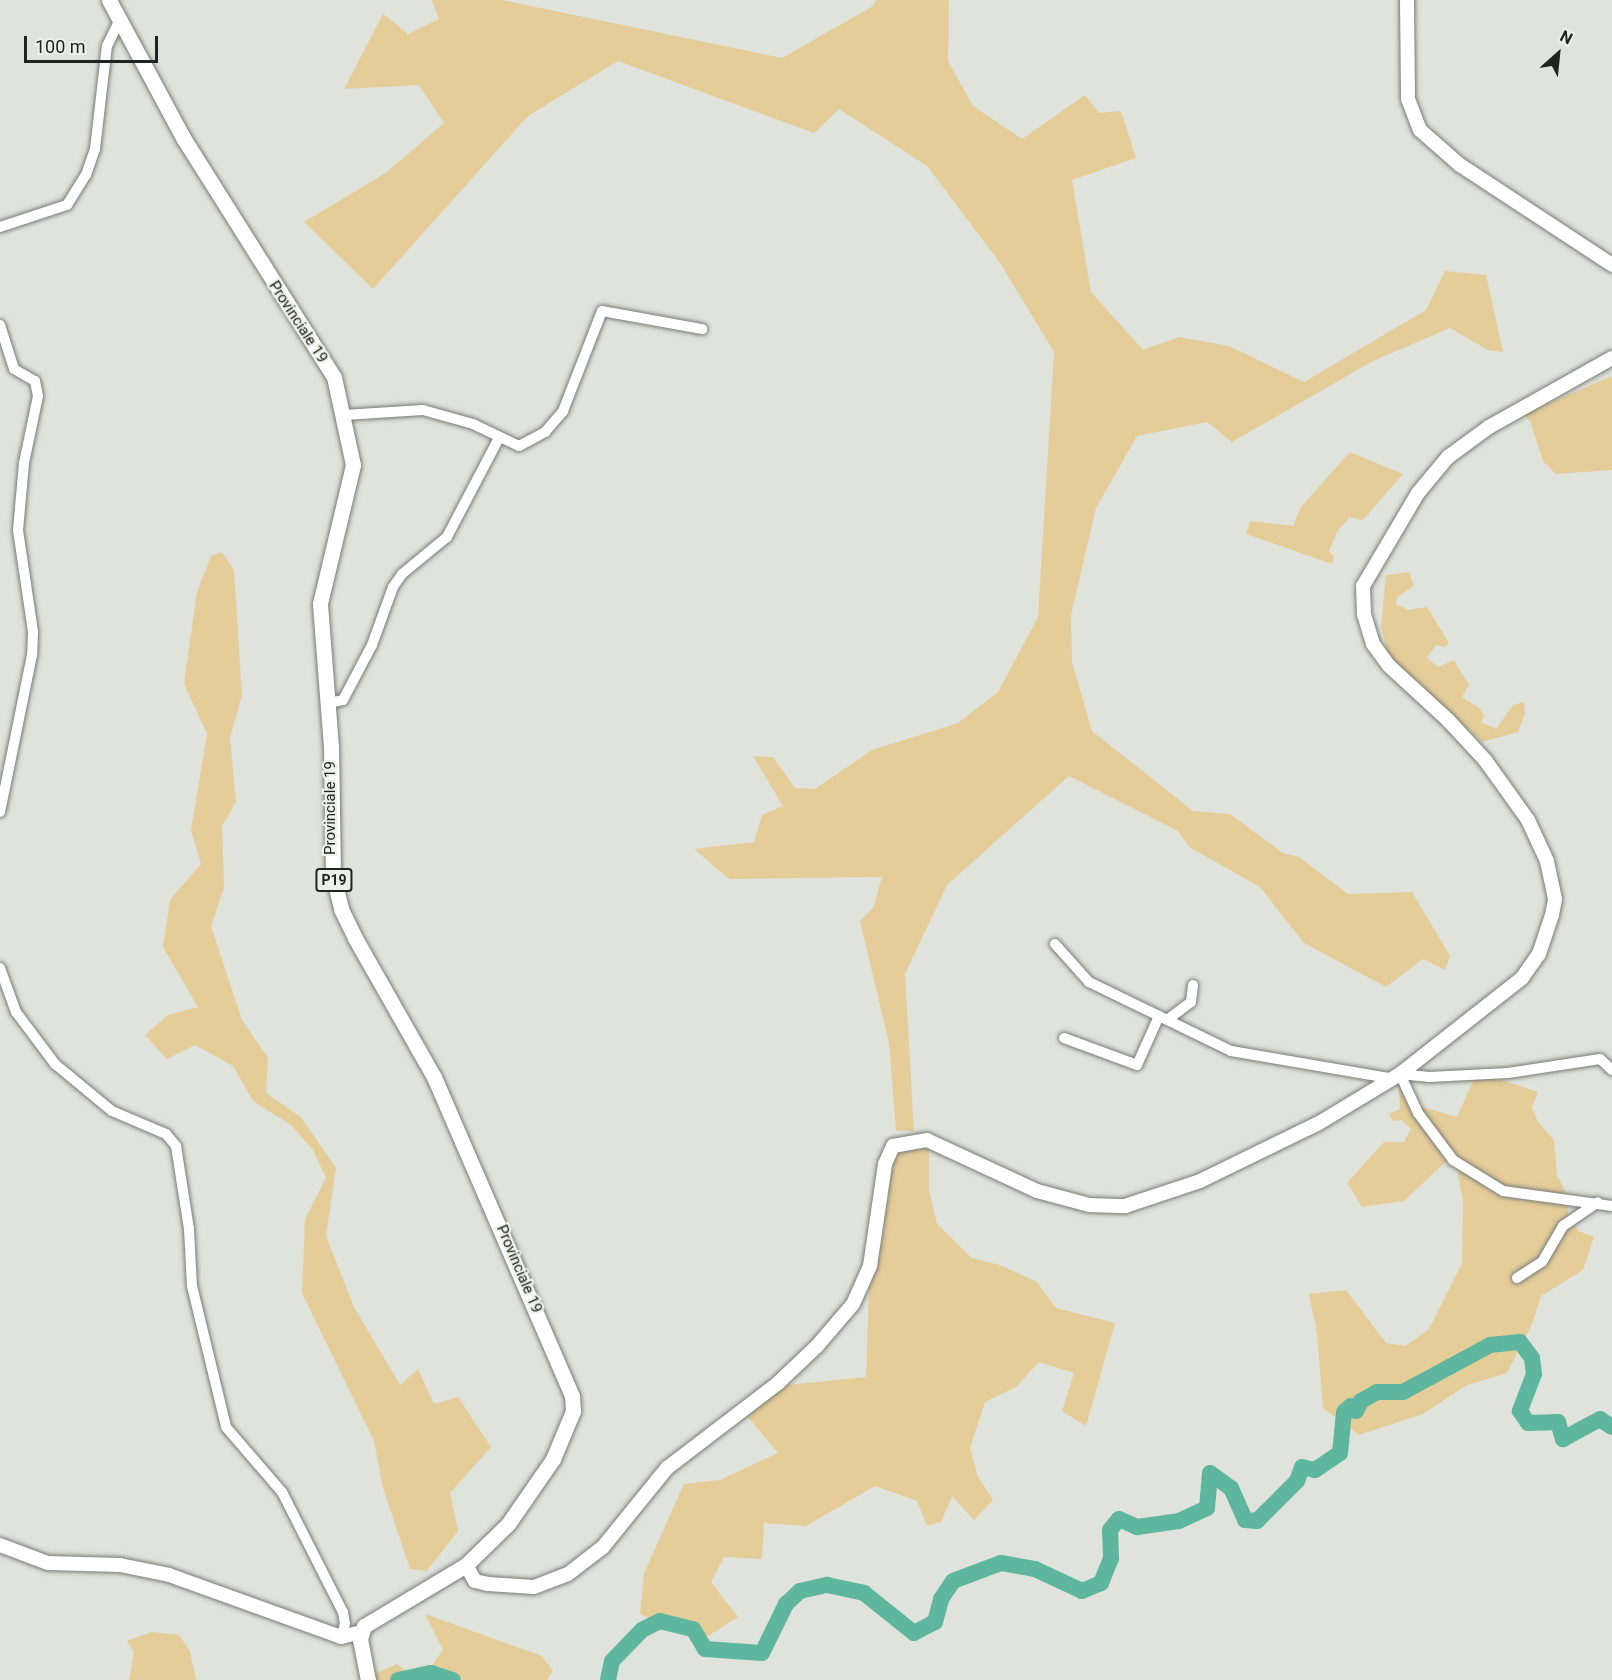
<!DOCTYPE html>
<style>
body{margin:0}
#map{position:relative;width:1612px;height:1680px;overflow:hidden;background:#dfe3db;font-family:Roboto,sans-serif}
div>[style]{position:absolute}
.green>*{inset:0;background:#e5cd9a}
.river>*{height:16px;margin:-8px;padding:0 8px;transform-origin:8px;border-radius:8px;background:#5eb69e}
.roads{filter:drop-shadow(0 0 2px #787c75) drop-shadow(0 0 2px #787c75)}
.street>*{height:10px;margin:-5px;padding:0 5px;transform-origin:5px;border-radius:5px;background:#fff}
.secondary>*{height:14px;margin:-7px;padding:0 7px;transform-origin:7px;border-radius:7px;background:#fff}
.primary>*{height:15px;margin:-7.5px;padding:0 7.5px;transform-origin:7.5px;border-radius:7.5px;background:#fff}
span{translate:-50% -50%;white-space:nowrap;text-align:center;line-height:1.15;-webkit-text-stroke:4.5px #ecf0e8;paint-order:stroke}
.shield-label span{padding:2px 4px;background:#ecf0e8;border:2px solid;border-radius:4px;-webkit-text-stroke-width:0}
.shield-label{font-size:14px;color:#212320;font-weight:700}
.street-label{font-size:15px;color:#212320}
.north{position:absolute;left:1528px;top:24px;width:60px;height:60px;-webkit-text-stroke:4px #ecf0e8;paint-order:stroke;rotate:27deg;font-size:16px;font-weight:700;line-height:24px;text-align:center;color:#212320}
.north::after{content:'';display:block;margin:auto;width:21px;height:27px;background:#212320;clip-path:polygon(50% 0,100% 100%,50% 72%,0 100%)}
.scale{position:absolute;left:24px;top:36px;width:134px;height:27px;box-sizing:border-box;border:3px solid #212320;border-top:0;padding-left:8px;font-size:18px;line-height:21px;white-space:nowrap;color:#212320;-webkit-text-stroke:4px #ecf0e8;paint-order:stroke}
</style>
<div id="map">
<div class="green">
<div style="clip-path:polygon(432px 0,502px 0,782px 58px,873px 6px,876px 0,949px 0,948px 61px,973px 106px,1022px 139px,1085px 95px,1099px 113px,1121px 111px,1136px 158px,1072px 180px,1091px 292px,1143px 350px,1179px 337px,1229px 346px,1304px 382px,1426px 310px,1445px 271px,1486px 275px,1503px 352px,1488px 350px,1450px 328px,1373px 361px,1232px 442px,1207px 422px,1137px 436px,1096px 508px,1071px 615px,1072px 662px,1092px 731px,1193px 811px,1230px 814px,1283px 853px,1299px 857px,1348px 894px,1412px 892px,1450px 956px,1445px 970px,1423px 959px,1386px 987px,1304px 943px,1260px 887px,1189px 847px,1178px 831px,1069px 776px,947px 885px,905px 974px,914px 1131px,896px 1131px,889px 1043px,860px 921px,873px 908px,882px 877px,729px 879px,694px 849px,754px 842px,762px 815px,783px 806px,753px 756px,773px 757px,795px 788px,815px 789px,872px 750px,958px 723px,998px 692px,1038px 617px,1054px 352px,1000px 263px,927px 166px,839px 109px,814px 133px,618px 61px,528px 116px,373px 289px,304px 222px,387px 172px,444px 123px,419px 85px,344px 89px,383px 14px,408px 34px,439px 19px)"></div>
<div style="clip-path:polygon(1612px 376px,1612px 470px,1556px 474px,1543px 461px,1530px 421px,1524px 414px)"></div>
<div style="clip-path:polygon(1350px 452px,1403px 474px,1363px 520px,1350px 517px,1338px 530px,1329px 551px,1334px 556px,1332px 564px,1246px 534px,1250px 521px,1293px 526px,1301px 507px)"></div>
<div style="clip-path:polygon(222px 552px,234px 570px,242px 695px,230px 738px,236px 802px,222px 826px,224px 887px,211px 926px,242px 1020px,268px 1058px,266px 1093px,301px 1117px,336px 1168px,326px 1236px,354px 1307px,400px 1385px,418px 1369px,434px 1404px,458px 1397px,491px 1447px,450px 1493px,458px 1531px,427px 1571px,410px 1569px,383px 1488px,374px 1441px,302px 1293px,305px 1219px,326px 1178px,313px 1150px,291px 1125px,253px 1101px,233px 1066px,195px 1045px,167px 1059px,145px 1035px,168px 1015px,198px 1007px,163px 947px,170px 900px,201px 864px,191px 830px,207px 734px,184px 684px,197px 592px,211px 556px)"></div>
<div style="clip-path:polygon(1409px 572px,1414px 586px,1397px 597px,1396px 604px,1408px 610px,1427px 607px,1449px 643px,1445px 647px,1436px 645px,1427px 658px,1438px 667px,1454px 660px,1469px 685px,1462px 697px,1479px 708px,1484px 715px,1481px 722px,1496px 729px,1513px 705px,1524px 702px,1525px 714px,1518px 732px,1482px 742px,1388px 656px,1381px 626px,1386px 575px)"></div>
<div style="clip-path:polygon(1477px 1072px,1538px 1092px,1532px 1107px,1538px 1122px,1554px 1140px,1557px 1175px,1566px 1193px,1569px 1218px,1579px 1231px,1594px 1237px,1583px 1270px,1541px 1296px,1532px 1324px,1507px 1373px,1467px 1385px,1423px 1414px,1359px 1435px,1323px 1408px,1317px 1334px,1309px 1294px,1346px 1290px,1386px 1343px,1405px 1346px,1429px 1329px,1462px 1263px,1463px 1202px,1454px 1154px,1404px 1201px,1362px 1207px,1347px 1183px,1384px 1142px,1404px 1142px,1411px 1129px,1401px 1120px,1393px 1121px,1389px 1114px,1400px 1109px,1399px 1088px,1415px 1105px,1457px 1117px)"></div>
<div style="clip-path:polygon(909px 1145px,929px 1148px,929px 1190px,937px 1224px,972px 1258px,1000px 1265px,1037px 1282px,1056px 1308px,1115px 1323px,1086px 1426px,1062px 1411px,1074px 1373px,1039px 1362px,1016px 1387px,985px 1402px,970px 1448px,978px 1477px,993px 1500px,974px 1520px,952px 1496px,941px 1522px,927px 1526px,917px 1501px,875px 1486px,806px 1526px,764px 1523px,762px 1559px,724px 1557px,711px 1582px,738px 1617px,708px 1636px,674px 1631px,640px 1614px,644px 1573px,684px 1484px,720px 1480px,778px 1453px,747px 1416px,767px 1392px,777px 1386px,866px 1377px,869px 1288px,882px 1242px,895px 1151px)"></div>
<div style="clip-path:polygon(425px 1614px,542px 1656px,553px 1671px,547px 1680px,371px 1680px,370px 1676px,397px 1664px,413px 1676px,430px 1668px,443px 1650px)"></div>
<div style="clip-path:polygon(152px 1632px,179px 1635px,190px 1651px,196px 1680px,129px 1680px,134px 1652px,127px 1641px)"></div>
</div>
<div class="river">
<div style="left:398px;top:1680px;width:34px;rotate:-12deg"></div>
<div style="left:431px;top:1673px;width:23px;rotate:18deg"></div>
<div style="left:608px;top:1680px;width:19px;rotate:-78deg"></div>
<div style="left:612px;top:1661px;width:43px;rotate:-45.9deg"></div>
<div style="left:642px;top:1630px;width:20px;rotate:-27deg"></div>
<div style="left:660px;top:1621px;width:34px;rotate:14deg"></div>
<div style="left:693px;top:1629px;width:23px;rotate:59deg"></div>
<div style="left:705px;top:1649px;width:57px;rotate:4deg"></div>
<div style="left:762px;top:1653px;width:55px;rotate:-63.9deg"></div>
<div style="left:786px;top:1604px;width:19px;rotate:-43deg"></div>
<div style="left:800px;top:1591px;width:28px;rotate:-13deg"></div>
<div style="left:827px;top:1585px;width:38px;rotate:12deg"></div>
<div style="left:864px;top:1593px;width:64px;rotate:38.7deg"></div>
<div style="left:914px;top:1633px;width:24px;rotate:-28deg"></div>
<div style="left:935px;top:1622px;width:24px;rotate:-75deg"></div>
<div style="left:941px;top:1599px;width:22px;rotate:-56deg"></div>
<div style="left:953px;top:1581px;width:51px;rotate:-20.6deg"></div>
<div style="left:1001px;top:1563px;width:35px;rotate:10deg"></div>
<div style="left:1035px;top:1569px;width:52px;rotate:25.1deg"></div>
<div style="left:1082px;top:1591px;width:21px;rotate:-23deg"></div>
<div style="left:1101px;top:1583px;width:27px;rotate:-68deg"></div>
<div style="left:1111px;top:1558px;width:28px;rotate:-92deg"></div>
<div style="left:1110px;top:1530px;width:14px;rotate:-51deg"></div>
<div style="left:1119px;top:1519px;width:20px;rotate:24deg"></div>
<div style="left:1137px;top:1527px;width:42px;rotate:-8.1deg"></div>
<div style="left:1179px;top:1521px;width:31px;rotate:-25deg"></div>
<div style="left:1207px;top:1508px;width:35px;rotate:-85deg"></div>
<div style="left:1210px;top:1473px;width:26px;rotate:36deg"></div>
<div style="left:1231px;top:1488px;width:35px;rotate:66deg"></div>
<div style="left:1245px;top:1520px;width:12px;rotate:5deg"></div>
<div style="left:1257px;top:1521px;width:57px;rotate:-45deg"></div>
<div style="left:1297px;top:1481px;width:15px;rotate:-70deg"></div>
<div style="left:1302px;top:1467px;width:13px;rotate:13deg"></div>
<div style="left:1315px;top:1470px;width:30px;rotate:-34deg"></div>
<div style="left:1340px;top:1453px;width:41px;rotate:-84.4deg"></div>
<div style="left:1344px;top:1412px;width:9px;rotate:-41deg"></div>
<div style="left:1351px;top:1406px;width:7px;rotate:45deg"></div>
<div style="left:1356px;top:1411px;width:11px;rotate:-63deg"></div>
<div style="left:1361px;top:1401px;width:18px;rotate:-29deg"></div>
<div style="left:1377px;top:1392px;width:26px"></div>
<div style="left:1403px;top:1392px;width:99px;rotate:-28.4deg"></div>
<div style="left:1490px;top:1345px;width:30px;rotate:-6deg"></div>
<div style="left:1520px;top:1342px;width:20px;rotate:53deg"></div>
<div style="left:1532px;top:1358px;width:16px;rotate:83deg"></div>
<div style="left:1534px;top:1374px;width:40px;rotate:111deg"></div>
<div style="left:1520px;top:1411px;width:14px;rotate:56deg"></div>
<div style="left:1528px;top:1423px;width:30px;rotate:-2deg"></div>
<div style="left:1558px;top:1422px;width:18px;rotate:74deg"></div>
<div style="left:1563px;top:1439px;width:42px;rotate:-28.4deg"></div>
<div style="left:1600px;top:1419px;width:14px;rotate:34deg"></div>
</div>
<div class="roads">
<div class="street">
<div style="left:0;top:227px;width:71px;rotate:-18.2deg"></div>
<div style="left:67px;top:205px;width:36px;rotate:-58deg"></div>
<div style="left:86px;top:175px;width:28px;rotate:-71deg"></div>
<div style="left:95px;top:149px;width:104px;rotate:-83.4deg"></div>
<div style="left:107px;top:46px;width:30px;rotate:-64deg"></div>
<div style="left:0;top:325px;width:46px;rotate:72.3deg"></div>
<div style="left:14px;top:369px;width:24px;rotate:30deg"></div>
<div style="left:35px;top:381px;width:15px;rotate:79deg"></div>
<div style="left:38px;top:396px;width:68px;rotate:101.8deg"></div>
<div style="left:24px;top:463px;width:67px;rotate:95.1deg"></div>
<div style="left:18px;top:530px;width:103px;rotate:81.6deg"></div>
<div style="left:33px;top:632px;width:23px;rotate:92deg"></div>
<div style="left:32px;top:655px;width:160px;rotate:101.5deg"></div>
<div style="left:344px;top:415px;width:79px;rotate:-3.6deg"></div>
<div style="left:423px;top:410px;width:52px;rotate:15.6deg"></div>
<div style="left:473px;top:424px;width:51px;rotate:25.6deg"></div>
<div style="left:519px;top:446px;width:30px;rotate:-28deg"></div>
<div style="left:545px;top:432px;width:28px;rotate:-49deg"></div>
<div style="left:563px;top:411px;width:107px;rotate:-68.7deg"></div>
<div style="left:602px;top:311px;width:102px;rotate:10.2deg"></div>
<div style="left:328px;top:703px;width:15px;rotate:-11deg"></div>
<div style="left:343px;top:700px;width:62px;rotate:-62.2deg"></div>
<div style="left:372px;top:645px;width:62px;rotate:-70.1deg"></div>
<div style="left:393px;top:587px;width:16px;rotate:-55deg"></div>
<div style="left:402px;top:574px;width:58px;rotate:-39.4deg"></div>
<div style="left:447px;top:537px;width:112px;rotate:-62.3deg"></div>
<div style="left:1055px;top:944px;width:51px;rotate:48.2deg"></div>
<div style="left:1089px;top:982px;width:158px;rotate:25.9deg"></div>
<div style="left:1231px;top:1051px;width:160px;rotate:9.7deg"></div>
<div style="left:0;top:968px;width:47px;rotate:70deg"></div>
<div style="left:16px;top:1012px;width:65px;rotate:53.1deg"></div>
<div style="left:55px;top:1064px;width:74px;rotate:39.5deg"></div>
<div style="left:112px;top:1111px;width:59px;rotate:23.1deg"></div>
<div style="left:166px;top:1134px;width:16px;rotate:50deg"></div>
<div style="left:176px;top:1146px;width:84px;rotate:81.1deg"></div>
<div style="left:189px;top:1229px;width:57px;rotate:87deg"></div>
<div style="left:192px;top:1286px;width:145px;rotate:76.4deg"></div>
<div style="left:226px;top:1427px;width:86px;rotate:49.3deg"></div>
<div style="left:282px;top:1492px;width:135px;rotate:63.1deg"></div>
<div style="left:343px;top:1612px;width:12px;rotate:81deg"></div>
<div style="left:345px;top:1624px;width:14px;rotate:107deg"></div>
<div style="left:1167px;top:1020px;width:30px;rotate:-37deg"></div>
<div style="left:1191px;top:1002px;width:17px;rotate:-83deg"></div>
<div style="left:1064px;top:1038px;width:78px;rotate:20.3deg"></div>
<div style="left:1137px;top:1065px;width:54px;rotate:-65.8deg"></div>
<div style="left:1612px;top:1070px;width:16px;rotate:-137deg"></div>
<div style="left:1600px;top:1059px;width:93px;rotate:171.3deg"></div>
<div style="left:1508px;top:1073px;width:79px;rotate:177.1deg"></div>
<div style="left:1429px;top:1077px;width:29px;rotate:-174deg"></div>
<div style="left:1400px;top:1074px;width:43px;rotate:65.2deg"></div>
<div style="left:1418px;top:1113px;width:59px;rotate:53.3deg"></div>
<div style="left:1453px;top:1160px;width:59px;rotate:31.8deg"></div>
<div style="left:1503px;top:1191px;width:110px;rotate:7.8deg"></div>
<div style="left:1517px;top:1278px;width:30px;rotate:-33deg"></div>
<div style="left:1542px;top:1262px;width:42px;rotate:-59.7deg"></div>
<div style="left:1563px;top:1226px;width:42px;rotate:-34.4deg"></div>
</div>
<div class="secondary">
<div style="left:1407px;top:0;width:99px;rotate:89.4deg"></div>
<div style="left:1408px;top:99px;width:33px;rotate:69deg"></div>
<div style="left:1420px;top:130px;width:53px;rotate:41.2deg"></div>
<div style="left:1460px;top:165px;width:182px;rotate:33.3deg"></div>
<div style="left:0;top:1545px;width:51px;rotate:20.6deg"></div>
<div style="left:48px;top:1563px;width:72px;rotate:1.6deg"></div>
<div style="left:120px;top:1565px;width:50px;rotate:11.5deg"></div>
<div style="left:169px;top:1575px;width:183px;rotate:19.8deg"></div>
<div style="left:341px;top:1637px;width:21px;rotate:-14deg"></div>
<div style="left:466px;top:1565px;width:18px;rotate:61deg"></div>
<div style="left:475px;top:1581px;width:13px;rotate:13deg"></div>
<div style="left:488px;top:1584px;width:46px;rotate:3.7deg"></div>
<div style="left:534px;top:1587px;width:36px;rotate:-21deg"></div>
<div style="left:568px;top:1574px;width:44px;rotate:-37.6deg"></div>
<div style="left:603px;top:1547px;width:102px;rotate:-51deg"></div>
<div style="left:667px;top:1468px;width:140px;rotate:-37.4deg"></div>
<div style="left:778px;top:1383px;width:54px;rotate:-43.5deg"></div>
<div style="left:817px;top:1346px;width:55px;rotate:-49.4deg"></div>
<div style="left:853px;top:1304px;width:42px;rotate:-65.9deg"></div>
<div style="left:870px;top:1266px;width:103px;rotate:-81.6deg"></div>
<div style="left:885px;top:1164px;width:20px;rotate:-66deg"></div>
<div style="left:893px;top:1146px;width:35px;rotate:-10deg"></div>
<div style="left:927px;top:1140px;width:121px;rotate:24.9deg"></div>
<div style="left:1037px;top:1191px;width:54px;rotate:15.1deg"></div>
<div style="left:1089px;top:1205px;width:36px;rotate:2deg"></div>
<div style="left:1125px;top:1206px;width:79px;rotate:-18.4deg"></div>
<div style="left:1200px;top:1181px;width:132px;rotate:-26deg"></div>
<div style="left:1319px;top:1123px;width:95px;rotate:-31.2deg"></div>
<div style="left:1400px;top:1074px;width:155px;rotate:-38.2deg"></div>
<div style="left:1522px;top:978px;width:29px;rotate:-55deg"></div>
<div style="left:1539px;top:954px;width:41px;rotate:-71.6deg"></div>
<div style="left:1552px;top:915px;width:16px;rotate:-79deg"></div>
<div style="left:1555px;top:899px;width:39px;rotate:-102deg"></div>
<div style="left:1547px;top:861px;width:45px;rotate:-114.9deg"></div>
<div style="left:1528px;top:820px;width:74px;rotate:-125.6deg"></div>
<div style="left:1485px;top:760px;width:54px;rotate:-132.8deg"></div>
<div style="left:1448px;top:720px;width:80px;rotate:-137.5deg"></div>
<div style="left:1389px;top:666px;width:27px;rotate:-126deg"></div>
<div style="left:1373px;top:644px;width:31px;rotate:-107deg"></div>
<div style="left:1364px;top:614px;width:28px;rotate:-92deg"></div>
<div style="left:1363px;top:586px;width:108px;rotate:-59.4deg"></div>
<div style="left:1418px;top:493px;width:47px;rotate:-50.2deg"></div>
<div style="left:1448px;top:457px;width:51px;rotate:-36.2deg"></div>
<div style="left:1489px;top:427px;width:141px;rotate:-29.3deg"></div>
</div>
<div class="primary">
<div style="left:109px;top:0;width:158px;rotate:61.7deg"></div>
<div style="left:184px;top:139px;width:281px;rotate:57.8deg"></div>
<div style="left:334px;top:377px;width:90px;rotate:77.8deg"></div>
<div style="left:353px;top:465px;width:143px;rotate:103.4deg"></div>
<div style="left:320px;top:604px;width:142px;rotate:85.6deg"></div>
<div style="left:331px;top:746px;width:130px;rotate:89.1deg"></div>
<div style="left:333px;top:876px;width:34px;rotate:76deg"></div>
<div style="left:341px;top:909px;width:32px;rotate:64deg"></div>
<div style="left:355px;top:938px;width:160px;rotate:60.4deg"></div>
<div style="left:434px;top:1077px;width:348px;rotate:66.6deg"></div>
<div style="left:572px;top:1396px;width:15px;rotate:86deg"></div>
<div style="left:573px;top:1411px;width:52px;rotate:112.6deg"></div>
<div style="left:553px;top:1459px;width:79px;rotate:124.7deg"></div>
<div style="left:508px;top:1524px;width:59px;rotate:135.7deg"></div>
<div style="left:466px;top:1565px;width:119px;rotate:149.1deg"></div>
<div style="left:364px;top:1626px;width:14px;rotate:107deg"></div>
<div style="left:360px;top:1639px;width:42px;rotate:79deg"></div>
</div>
</div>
<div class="shield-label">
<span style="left:334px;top:880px">P19</span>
</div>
<div class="street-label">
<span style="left:298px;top:322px;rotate:57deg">Provinciale 19</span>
<span style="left:331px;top:808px;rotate:-90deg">Provinciale 19</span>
<span style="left:519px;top:1269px;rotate:67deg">Provinciale 19</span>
</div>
<div class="north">N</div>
<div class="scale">100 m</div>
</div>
